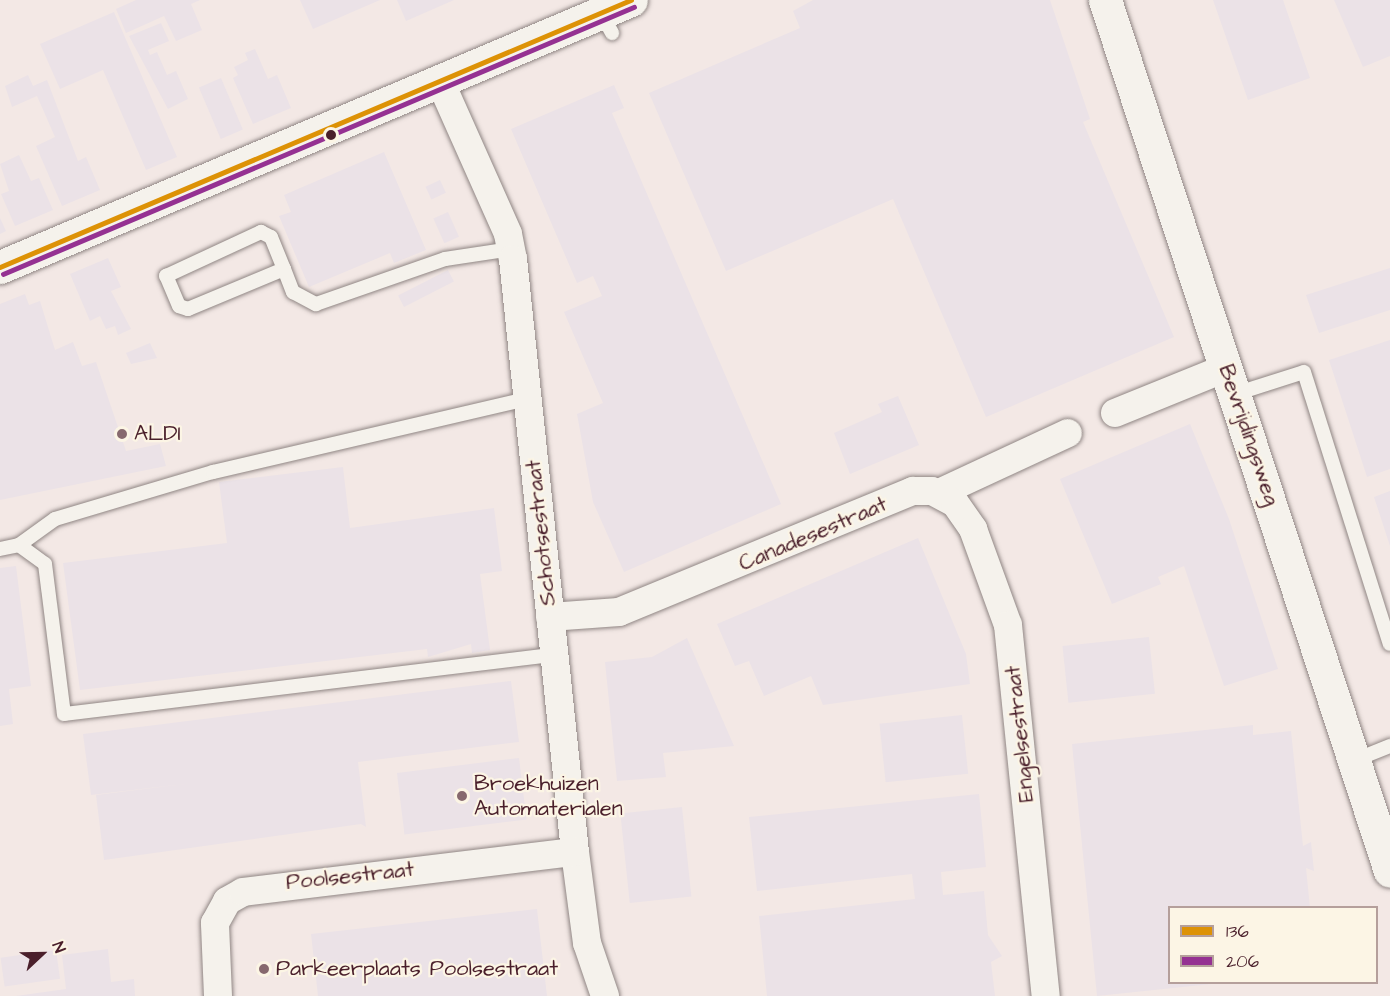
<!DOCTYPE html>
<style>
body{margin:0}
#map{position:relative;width:1390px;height:996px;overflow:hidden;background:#f7f3ea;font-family:"Architects Daughter",sans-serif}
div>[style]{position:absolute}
.built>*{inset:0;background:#f3e8e5}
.building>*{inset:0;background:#ebe2e7;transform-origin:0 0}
.roads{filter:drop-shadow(0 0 2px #908684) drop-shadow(0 0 2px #908684)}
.lane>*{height:14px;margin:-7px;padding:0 7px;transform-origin:7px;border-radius:7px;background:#f5f2ec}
.street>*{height:28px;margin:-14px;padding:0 14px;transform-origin:14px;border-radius:14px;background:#f5f2ec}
.secondary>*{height:33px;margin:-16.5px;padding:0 16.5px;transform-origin:16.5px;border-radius:16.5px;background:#f5f2ec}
.bus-1>*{height:4.5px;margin:-2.25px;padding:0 2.25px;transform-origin:2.25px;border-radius:2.25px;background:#dd9206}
.bus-2>*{height:4.5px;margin:-2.25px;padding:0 2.25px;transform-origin:2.25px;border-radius:2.25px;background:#953192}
.dots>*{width:16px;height:16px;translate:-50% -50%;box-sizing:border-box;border:3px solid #fcf5e5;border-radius:50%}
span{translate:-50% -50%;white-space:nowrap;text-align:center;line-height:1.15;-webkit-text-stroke:4.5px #fcf5e5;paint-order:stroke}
.poi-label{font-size:22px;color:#4a1f2b}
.left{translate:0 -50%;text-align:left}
.street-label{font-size:22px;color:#4a1f2b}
.legend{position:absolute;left:1168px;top:906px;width:210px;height:78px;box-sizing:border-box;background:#fcf5e5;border:2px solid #b59f9b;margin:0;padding:8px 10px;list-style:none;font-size:18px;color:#4a1f2b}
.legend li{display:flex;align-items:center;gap:12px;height:30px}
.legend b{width:30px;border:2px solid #b59f9b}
.north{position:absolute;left:12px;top:924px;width:60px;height:60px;-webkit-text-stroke:4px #fcf5e5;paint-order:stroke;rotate:68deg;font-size:16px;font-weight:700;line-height:24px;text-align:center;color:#4a1f2b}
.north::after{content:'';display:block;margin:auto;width:21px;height:27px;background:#4a1f2b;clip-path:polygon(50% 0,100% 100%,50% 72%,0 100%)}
</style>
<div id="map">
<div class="built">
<div style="clip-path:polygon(evenodd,0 0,1390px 0,1390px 996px,0 996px,0 0,1170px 908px,1376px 908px,1376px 982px,1170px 982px,1170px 908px)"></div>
</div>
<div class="building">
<div style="clip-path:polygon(136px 0,200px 0,191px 4px,202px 30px,176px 41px,164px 16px,126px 33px,116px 9px)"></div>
<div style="clip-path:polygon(300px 0,380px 0,313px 29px)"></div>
<div style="clip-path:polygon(397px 0,454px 0,406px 21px)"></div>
<div style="clip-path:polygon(813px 0,1050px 0,1090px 119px,1083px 122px,1174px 337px,986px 417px,893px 199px,726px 271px,649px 93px,800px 28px,793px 11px)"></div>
<div style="clip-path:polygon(1213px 0,1283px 0,1310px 78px,1248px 100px)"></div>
<div style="clip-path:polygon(1334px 0,1390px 0,1390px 56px,1363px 67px)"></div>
<div style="clip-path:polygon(114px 12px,177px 157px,146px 170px,103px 70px,60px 89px,40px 44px)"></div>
<div style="clip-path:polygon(161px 23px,169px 41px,148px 50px,150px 55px,157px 52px,167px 75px,176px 71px,188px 99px,168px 109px,129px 36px)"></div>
<div style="clip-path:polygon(255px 49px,268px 79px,277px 75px,291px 108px,253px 124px,233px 78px,238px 75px,234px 67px,248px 60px,245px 53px)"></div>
<div style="clip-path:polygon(28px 75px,33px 86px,47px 80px,78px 161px,86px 157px,100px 190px,62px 206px,36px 146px,55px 137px,37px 96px,12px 107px,5px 86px)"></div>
<div style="left:221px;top:78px;width:56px;height:24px;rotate:67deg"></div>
<div style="clip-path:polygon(614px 85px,624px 108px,612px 113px,781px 504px,624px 572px,593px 502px,577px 414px,603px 403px,564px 312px,602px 296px,593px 276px,577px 283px,511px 129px)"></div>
<div style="clip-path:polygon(384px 152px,426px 250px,394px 263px,390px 253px,309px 287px,279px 216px,291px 212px,284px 195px)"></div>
<div style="clip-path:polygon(19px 155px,31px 181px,39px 178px,53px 210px,15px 226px,1px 194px,9px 191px,0 164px)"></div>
<div style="left:440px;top:180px;width:14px;height:16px;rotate:65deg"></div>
<div style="left:448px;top:212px;width:27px;height:16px;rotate:66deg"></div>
<div style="clip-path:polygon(0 218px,6px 231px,0 234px)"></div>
<div style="clip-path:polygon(108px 258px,121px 287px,111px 291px,131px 329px,118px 335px,115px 326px,106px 329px,100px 316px,90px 321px,70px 274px)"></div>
<div style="clip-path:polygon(1390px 268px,1390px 310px,1319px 333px,1306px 295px)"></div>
<div style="left:448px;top:270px;width:13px;height:56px;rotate:63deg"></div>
<div style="clip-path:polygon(25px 294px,29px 305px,40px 301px,55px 350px,73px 342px,82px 366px,96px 362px,126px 451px,160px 444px,166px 466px,0 500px,0 304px)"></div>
<div style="clip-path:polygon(1390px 340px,1390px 469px,1367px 477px,1329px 360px)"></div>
<div style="clip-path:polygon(150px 343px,157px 358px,131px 364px,126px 353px)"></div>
<div style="clip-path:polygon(898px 396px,919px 445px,850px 474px,834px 433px,882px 412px,878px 404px)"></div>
<div style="clip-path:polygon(1190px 424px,1229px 519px,1278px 669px,1224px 686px,1184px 566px,1158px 577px,1161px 584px,1112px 604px,1060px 479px)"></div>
<div style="clip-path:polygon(343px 467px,350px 528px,494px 508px,502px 571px,480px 574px,490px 650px,472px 653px,471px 644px,428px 657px,427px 649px,80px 690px,63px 563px,227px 543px,219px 482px)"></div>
<div style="clip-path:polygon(1390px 491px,1390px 546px,1374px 497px)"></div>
<div style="clip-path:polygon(918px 538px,966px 654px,970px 684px,823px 705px,811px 676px,764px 696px,749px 661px,735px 666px,717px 624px)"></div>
<div style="clip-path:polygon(16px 566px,31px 686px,9px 689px,13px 724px,0 726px,0 568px)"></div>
<div style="left:1149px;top:637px;width:57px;height:87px;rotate:84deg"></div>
<div style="clip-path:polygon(687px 638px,734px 746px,663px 753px,666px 777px,617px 781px,605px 662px,652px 657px)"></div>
<div style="clip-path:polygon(511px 681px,519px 742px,358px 762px,366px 827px,361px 824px,104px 860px,96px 795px,192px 783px,91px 795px,83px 734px)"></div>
<div style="left:962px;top:715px;width:59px;height:83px;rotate:84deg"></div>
<div style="clip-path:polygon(1253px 725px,1253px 735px,1291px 731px,1303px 846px,1311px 842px,1314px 871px,1306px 868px,1310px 908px,1170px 908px,1170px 982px,1211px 984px,1097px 996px,1072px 744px)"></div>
<div style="left:519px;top:758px;width:62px;height:123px;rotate:83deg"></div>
<div style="clip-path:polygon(979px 794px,986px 867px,941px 872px,943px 895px,984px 891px,988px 935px,1002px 956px,991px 962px,995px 996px,767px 996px,759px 916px,915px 899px,912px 874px,757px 891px,749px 817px)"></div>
<div style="left:682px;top:807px;width:90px;height:62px;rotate:84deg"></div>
<div style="clip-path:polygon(537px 909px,547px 996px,318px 996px,311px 934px)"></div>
<div style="clip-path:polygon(108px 949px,111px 982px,134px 979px,135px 996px,16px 996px,66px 989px,62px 955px)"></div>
<div style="left:56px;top:950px;width:29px;height:56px;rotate:82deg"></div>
</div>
<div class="roads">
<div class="lane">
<div style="left:601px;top:13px;width:23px;rotate:61deg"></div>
<div style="left:284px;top:269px;width:104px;rotate:157.4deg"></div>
<div style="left:188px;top:309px;width:9px;rotate:-162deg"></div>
<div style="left:179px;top:306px;width:33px;rotate:-113deg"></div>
<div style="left:166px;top:276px;width:105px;rotate:-24.9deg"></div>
<div style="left:261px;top:232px;width:11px;rotate:27deg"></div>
<div style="left:271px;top:237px;width:35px;rotate:68deg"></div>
<div style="left:284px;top:269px;width:25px;rotate:69deg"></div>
<div style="left:293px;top:292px;width:26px;rotate:28deg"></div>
<div style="left:316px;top:304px;width:137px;rotate:-19.2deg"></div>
<div style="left:445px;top:259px;width:67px;rotate:-8.6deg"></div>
<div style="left:1235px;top:394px;width:72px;rotate:-17.7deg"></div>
<div style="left:1304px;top:372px;width:285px;rotate:72.5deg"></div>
<div style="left:19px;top:545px;width:44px;rotate:-35.8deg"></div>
<div style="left:55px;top:519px;width:165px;rotate:-16.6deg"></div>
<div style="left:213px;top:472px;width:322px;rotate:-13.1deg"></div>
<div style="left:0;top:549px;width:19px;rotate:-12deg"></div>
<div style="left:19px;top:545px;width:32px;rotate:36deg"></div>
<div style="left:45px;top:564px;width:151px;rotate:82.8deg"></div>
<div style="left:64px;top:714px;width:494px;rotate:-6.9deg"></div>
<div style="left:1355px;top:760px;width:38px;rotate:-22deg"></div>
</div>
<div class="street">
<div style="left:440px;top:81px;width:167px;rotate:66deg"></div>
<div style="left:508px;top:234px;width:25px;rotate:79deg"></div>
<div style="left:513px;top:259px;width:596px;rotate:84.03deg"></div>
<div style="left:575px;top:852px;width:92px;rotate:82.5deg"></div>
<div style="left:587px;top:943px;width:56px;rotate:71.2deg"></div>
<div style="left:1115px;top:413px;width:120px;rotate:-22.1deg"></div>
<div style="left:939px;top:493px;width:142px;rotate:-24.9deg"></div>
<div style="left:550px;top:617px;width:69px;rotate:-4.1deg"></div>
<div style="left:619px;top:612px;width:318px;rotate:-22.4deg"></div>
<div style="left:913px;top:491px;width:19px"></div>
<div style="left:932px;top:491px;width:26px;rotate:28deg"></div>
<div style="left:955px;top:503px;width:32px;rotate:55deg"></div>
<div style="left:973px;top:529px;width:102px;rotate:70deg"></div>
<div style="left:1008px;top:625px;width:373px;rotate:84.2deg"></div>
<div style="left:218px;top:996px;width:73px;rotate:-92.4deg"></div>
<div style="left:215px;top:923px;width:25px;rotate:-61deg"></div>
<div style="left:227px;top:901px;width:18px;rotate:-29deg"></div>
<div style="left:243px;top:892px;width:334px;rotate:-6.9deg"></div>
</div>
<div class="secondary">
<div style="left:1105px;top:0;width:916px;rotate:71.88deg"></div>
<div style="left:0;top:267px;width:685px;rotate:-22.94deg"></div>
</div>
</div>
<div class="bus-1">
<div style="left:0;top:267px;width:685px;rotate:-22.94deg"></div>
</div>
<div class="bus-2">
<div style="left:3px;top:274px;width:685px;rotate:-22.94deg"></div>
</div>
<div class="dots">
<div style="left:331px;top:135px;background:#4a1f2b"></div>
<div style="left:122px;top:434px;background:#87696e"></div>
<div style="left:462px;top:796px;background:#87696e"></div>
<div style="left:264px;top:969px;background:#87696e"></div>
</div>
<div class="poi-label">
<span class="left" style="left:134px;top:434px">ALDI</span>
<span class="left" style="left:474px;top:796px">Broekhuizen<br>Automaterialen</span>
<span class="left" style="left:276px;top:969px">Parkeerplaats Poolsestraat</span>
</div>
<div class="street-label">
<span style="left:1249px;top:435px;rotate:71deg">Bevrijdingsweg</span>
<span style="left:541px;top:533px;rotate:-96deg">Schotsestraat</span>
<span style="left:813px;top:534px;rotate:-23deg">Canadesestraat</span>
<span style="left:1020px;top:734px;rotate:-96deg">Engelsestraat</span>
<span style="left:350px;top:876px;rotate:-6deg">Poolsestraat</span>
</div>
<ul class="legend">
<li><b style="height:8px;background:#dd9206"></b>136</li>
<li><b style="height:8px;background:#953192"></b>206</li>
</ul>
<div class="north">N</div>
</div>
